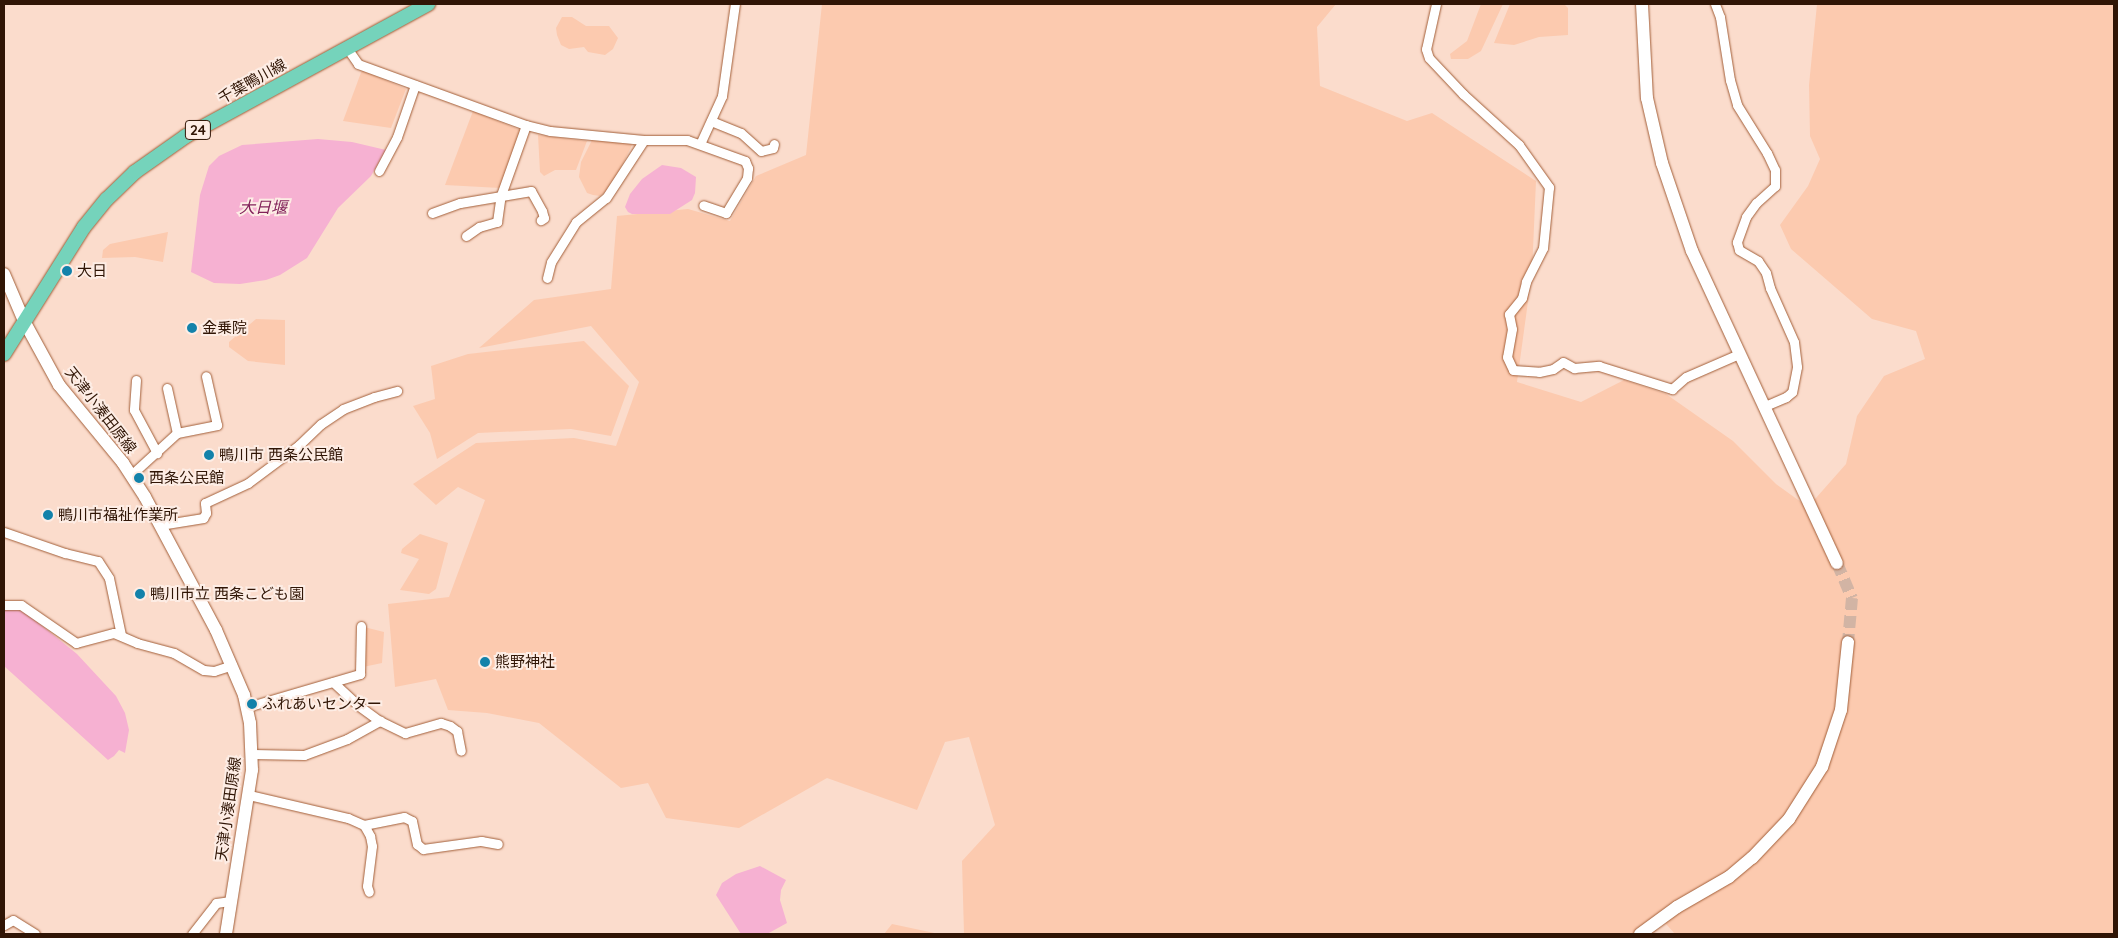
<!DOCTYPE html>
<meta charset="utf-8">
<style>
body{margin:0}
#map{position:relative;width:2118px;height:938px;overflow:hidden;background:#fbdccc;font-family:Quicksand,"Noto Sans JP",sans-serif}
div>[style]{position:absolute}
.green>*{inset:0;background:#fccaaf}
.water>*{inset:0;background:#f6b1d2}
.secondary-tunnel>*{height:12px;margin-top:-6px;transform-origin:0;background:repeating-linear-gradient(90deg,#d2b4a4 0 12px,transparent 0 18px)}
.roads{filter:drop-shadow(0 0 1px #a25e38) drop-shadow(0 0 1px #a25e38)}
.street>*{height:9px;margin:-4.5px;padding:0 4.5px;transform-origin:4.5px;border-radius:4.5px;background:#fff}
.secondary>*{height:12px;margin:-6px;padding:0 6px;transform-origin:6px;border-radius:6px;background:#fff}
.primary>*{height:14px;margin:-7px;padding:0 7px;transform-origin:7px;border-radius:7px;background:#75d3bb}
.dots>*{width:14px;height:14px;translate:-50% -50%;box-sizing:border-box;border:2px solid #fdede5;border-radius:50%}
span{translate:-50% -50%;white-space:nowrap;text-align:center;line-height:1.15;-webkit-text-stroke:4px #fdede5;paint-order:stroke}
.shield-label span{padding:1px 4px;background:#fdede5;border:1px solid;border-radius:4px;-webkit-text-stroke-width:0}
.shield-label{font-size:14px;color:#301505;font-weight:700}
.street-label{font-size:15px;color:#301505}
.poi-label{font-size:15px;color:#301505}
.left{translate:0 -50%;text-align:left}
.water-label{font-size:16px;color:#822159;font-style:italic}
.frame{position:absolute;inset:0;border:5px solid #301505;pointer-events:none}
</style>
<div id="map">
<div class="green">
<div style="clip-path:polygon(822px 4px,1336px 4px,1317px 27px,1320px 86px,1407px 121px,1432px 113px,1536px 181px,1532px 272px,1517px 382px,1581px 402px,1624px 380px,1666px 394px,1733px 441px,1776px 484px,1808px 507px,1846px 464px,1857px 416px,1884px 376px,1925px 359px,1916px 331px,1872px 319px,1791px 249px,1780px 225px,1808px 186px,1820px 159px,1810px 136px,1809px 85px,1817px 4px,2114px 4px,2114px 934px,1675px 934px,1658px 915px,1632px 934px,964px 934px,962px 861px,995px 825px,969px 737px,945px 742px,917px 810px,827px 778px,739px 828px,666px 818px,648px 783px,621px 788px,539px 723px,487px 713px,448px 710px,436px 679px,395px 687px,388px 604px,449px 597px,485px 500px,458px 487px,436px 505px,413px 484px,476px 443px,574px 438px,616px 446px,639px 382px,591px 326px,479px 348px,534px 300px,611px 289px,617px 216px,688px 209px,730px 221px,756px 176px,806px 155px)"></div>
<div style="clip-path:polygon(1481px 4px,1503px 4px,1481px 51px,1468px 59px,1451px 59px,1450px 54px,1467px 41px)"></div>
<div style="clip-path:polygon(1510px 4px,1564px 4px,1568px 8px,1568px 35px,1539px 37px,1514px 45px,1494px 43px)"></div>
<div style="clip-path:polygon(562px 17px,572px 17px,586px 26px,609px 26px,618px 38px,613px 49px,605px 55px,588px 52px,584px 47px,569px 49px,561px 45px,557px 35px,556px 28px)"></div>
<div style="clip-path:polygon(362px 70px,406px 89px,391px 128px,343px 121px)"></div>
<div style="clip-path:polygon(473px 111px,520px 130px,500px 188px,445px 185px)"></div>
<div style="clip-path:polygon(538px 135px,587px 141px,576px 170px,555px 170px,544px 176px,540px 172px)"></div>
<div style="clip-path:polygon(601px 139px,629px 142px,632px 145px,612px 186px,600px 196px,593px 195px,587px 193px,579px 177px,581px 162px,592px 140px)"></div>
<div style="clip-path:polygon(168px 232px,163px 262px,135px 257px,102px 258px,103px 250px,110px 244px)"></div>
<div style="clip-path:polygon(256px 319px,285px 320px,285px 365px,248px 361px,229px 347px,229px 342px)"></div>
<div style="clip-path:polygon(584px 341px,629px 386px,611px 436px,571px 429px,478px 433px,437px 459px,430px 433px,413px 406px,435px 399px,431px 366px,468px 354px)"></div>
<div style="clip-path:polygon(420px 534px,448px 543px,436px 589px,429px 594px,400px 590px,419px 559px,401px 553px,402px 549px)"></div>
<div style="clip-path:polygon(364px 627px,384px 632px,382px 663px,363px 667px)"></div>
<div style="clip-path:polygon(892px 924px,939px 934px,884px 934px)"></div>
</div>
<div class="water">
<div style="clip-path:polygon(318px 139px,352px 142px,386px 150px,371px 176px,338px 208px,307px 258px,280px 275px,266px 280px,240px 284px,214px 283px,191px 272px,200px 195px,209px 166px,219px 156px,242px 145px)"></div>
<div style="clip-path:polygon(662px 165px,681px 168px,696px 177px,695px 193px,692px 200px,670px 214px,632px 214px,628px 212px,625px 207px,630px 194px,642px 179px)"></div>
<div style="clip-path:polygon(10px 608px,25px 612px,77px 654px,116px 696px,125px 713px,129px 730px,125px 753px,119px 750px,114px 756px,108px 760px,4px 666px,4px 610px)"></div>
<div style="clip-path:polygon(760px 866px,786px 880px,781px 890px,780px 900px,787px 923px,767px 934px,741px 934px,716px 895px,722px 883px,736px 874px)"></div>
</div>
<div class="secondary-tunnel">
<div style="left:1837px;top:563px;width:38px;rotate:67deg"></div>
<div style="left:1852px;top:598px;width:44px;rotate:95.2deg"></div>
</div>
<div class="roads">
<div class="street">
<div style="left:1436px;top:4px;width:46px;rotate:102.5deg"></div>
<div style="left:1426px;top:49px;width:9px;rotate:72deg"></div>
<div style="left:1429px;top:58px;width:50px;rotate:46.6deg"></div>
<div style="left:1463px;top:94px;width:76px;rotate:42.3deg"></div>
<div style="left:1519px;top:145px;width:52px;rotate:54.5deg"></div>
<div style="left:1549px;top:187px;width:61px;rotate:95.6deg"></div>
<div style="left:1543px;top:248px;width:38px;rotate:117deg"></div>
<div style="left:1526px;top:282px;width:16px;rotate:104deg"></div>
<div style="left:1522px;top:298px;width:21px;rotate:129deg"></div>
<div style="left:1509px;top:314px;width:15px;rotate:79deg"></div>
<div style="left:1512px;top:329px;width:28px;rotate:100deg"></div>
<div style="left:1507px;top:357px;width:14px;rotate:65deg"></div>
<div style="left:1513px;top:370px;width:26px;rotate:4deg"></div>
<div style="left:1539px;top:372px;width:14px;rotate:-12deg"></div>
<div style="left:1553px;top:369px;width:12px;rotate:-35deg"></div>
<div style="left:1563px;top:362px;width:13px;rotate:29deg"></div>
<div style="left:1574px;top:368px;width:25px;rotate:-5deg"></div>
<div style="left:1599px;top:366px;width:77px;rotate:17.5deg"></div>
<div style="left:1672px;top:389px;width:18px;rotate:-41deg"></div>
<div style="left:1686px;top:377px;width:58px;rotate:-23.5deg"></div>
<div style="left:1715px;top:4px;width:14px;rotate:69deg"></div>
<div style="left:1720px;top:17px;width:64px;rotate:81deg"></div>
<div style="left:1730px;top:80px;width:26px;rotate:74deg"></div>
<div style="left:1737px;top:105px;width:57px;rotate:58deg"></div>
<div style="left:1767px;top:153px;width:19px;rotate:65deg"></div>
<div style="left:1775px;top:170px;width:16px;rotate:90deg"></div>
<div style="left:1775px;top:186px;width:25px;rotate:138deg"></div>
<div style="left:1756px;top:203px;width:17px;rotate:126deg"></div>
<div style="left:1746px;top:217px;width:27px;rotate:110deg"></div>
<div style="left:1737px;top:242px;width:8px;rotate:76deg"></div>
<div style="left:1739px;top:250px;width:22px;rotate:30deg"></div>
<div style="left:1758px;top:261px;width:14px;rotate:56deg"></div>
<div style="left:1766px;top:273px;width:16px;rotate:75deg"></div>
<div style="left:1770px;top:288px;width:59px;rotate:66deg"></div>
<div style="left:1794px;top:342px;width:25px;rotate:83deg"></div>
<div style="left:1797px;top:367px;width:25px;rotate:101deg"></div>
<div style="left:1792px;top:392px;width:8px;rotate:140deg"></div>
<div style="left:1786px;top:397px;width:25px;rotate:157deg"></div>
<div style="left:347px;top:48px;width:19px;rotate:55deg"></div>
<div style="left:358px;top:64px;width:179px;rotate:20deg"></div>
<div style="left:526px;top:125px;width:25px;rotate:14deg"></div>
<div style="left:550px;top:131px;width:94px;rotate:5.5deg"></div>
<div style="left:644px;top:140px;width:43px"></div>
<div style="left:687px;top:140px;width:62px;rotate:19.9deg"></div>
<div style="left:745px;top:161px;width:8px;rotate:67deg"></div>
<div style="left:748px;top:168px;width:10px;rotate:96deg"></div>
<div style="left:747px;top:178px;width:41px;rotate:121deg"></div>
<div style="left:726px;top:213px;width:24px;rotate:-161deg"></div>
<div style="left:711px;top:121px;width:32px;rotate:22deg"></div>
<div style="left:741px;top:133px;width:27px;rotate:42deg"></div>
<div style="left:761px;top:151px;width:12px;rotate:-14deg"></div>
<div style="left:773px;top:148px;width:4px;rotate:-76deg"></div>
<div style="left:700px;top:144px;width:53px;rotate:-65.4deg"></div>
<div style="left:722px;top:96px;width:93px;rotate:-82deg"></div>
<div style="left:379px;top:171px;width:38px;rotate:-62deg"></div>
<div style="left:397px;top:137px;width:55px;rotate:-70.9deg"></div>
<div style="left:432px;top:213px;width:30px;rotate:-20deg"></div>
<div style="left:460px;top:203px;width:72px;rotate:-9.6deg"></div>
<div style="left:531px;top:191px;width:23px;rotate:61deg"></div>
<div style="left:542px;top:211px;width:7px;rotate:74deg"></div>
<div style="left:544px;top:218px;width:4px;rotate:146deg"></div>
<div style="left:466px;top:236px;width:16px;rotate:-35deg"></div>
<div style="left:479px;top:227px;width:19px;rotate:-16deg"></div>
<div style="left:497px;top:222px;width:27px;rotate:-82deg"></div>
<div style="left:501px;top:195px;width:74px;rotate:-70.3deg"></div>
<div style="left:547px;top:278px;width:16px;rotate:-76deg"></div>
<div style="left:551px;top:262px;width:47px;rotate:-58deg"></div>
<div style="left:576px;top:222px;width:38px;rotate:-39deg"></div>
<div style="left:606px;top:198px;width:69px;rotate:-56.8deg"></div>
<div style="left:136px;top:380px;width:30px;rotate:94deg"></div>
<div style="left:134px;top:410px;width:49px;rotate:61.9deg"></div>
<div style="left:167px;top:388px;width:46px;rotate:77.5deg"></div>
<div style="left:131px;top:475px;width:62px;rotate:-42.4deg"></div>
<div style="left:177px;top:433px;width:41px;rotate:-11.3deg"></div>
<div style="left:217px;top:425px;width:50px;rotate:-102.7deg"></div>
<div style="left:160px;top:525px;width:44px;rotate:-9.2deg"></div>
<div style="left:203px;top:518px;width:6px;rotate:-59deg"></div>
<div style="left:206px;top:513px;width:10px;rotate:-96deg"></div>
<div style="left:205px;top:503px;width:47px;rotate:-24.9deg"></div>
<div style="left:248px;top:483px;width:64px;rotate:-36.7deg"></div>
<div style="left:299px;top:445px;width:30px;rotate:-44deg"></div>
<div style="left:321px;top:424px;width:27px;rotate:-34deg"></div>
<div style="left:343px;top:409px;width:33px;rotate:-21deg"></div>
<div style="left:374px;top:397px;width:24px;rotate:-15deg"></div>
<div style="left:4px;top:532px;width:65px;rotate:19deg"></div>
<div style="left:65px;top:553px;width:34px;rotate:14deg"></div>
<div style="left:98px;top:561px;width:20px;rotate:57deg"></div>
<div style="left:109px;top:578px;width:58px;rotate:78.1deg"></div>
<div style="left:4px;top:605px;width:17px"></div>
<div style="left:21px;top:605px;width:67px;rotate:34.6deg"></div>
<div style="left:76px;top:643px;width:39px;rotate:-15deg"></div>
<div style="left:114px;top:633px;width:25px;rotate:23deg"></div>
<div style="left:137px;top:643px;width:38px;rotate:15deg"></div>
<div style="left:174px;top:653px;width:34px;rotate:30deg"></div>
<div style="left:204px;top:670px;width:10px;rotate:6deg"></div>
<div style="left:214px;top:671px;width:19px;rotate:-18deg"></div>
<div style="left:333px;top:682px;width:35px;rotate:43deg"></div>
<div style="left:359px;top:706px;width:26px;rotate:36deg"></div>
<div style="left:380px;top:721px;width:28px;rotate:26deg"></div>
<div style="left:405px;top:733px;width:37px;rotate:-16deg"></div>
<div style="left:441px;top:723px;width:9px;rotate:18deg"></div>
<div style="left:450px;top:726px;width:9px;rotate:36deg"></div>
<div style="left:457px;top:731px;width:20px;rotate:79deg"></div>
<div style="left:247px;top:707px;width:118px;rotate:-16.3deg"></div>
<div style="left:360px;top:674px;width:48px;rotate:-88.8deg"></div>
<div style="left:253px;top:754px;width:51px;rotate:1.1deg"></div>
<div style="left:304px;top:755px;width:46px;rotate:-20.4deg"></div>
<div style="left:347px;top:739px;width:38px;rotate:-29deg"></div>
<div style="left:249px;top:795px;width:102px;rotate:13.1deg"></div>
<div style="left:348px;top:818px;width:17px;rotate:24deg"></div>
<div style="left:364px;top:825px;width:13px;rotate:61deg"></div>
<div style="left:370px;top:836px;width:10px;rotate:79deg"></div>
<div style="left:372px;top:846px;width:40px;rotate:97.1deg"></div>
<div style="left:367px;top:886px;width:6px;rotate:72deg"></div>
<div style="left:364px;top:825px;width:41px;rotate:-11.3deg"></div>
<div style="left:404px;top:817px;width:9px;rotate:27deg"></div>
<div style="left:412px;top:821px;width:24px;rotate:78deg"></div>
<div style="left:417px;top:844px;width:8px;rotate:40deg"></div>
<div style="left:423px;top:849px;width:59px;rotate:-7.9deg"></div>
<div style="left:481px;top:841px;width:17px;rotate:10deg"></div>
<div style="left:4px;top:925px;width:10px;rotate:-29deg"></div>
<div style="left:13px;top:920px;width:26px;rotate:32deg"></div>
<div style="left:192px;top:934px;width:39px;rotate:-52deg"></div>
<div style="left:216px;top:903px;width:15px;rotate:-8deg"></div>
</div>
<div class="secondary">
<div style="left:1642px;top:4px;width:94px;rotate:87deg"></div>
<div style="left:1647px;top:98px;width:67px;rotate:77deg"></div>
<div style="left:1662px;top:163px;width:93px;rotate:71.2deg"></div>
<div style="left:1692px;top:251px;width:344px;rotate:65.1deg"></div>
<div style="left:4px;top:274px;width:51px;rotate:66.9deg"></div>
<div style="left:24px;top:321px;width:73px;rotate:61.3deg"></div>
<div style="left:59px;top:385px;width:101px;rotate:50.6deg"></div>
<div style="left:123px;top:463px;width:40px;rotate:57.1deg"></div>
<div style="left:145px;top:497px;width:151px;rotate:61.9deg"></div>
<div style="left:216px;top:630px;width:71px;rotate:66.7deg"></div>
<div style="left:244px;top:695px;width:29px;rotate:78deg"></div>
<div style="left:250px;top:723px;width:47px;rotate:87.6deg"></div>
<div style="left:252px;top:770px;width:166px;rotate:99deg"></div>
<div style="left:1640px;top:934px;width:46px;rotate:-36.1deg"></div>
<div style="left:1677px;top:907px;width:60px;rotate:-30deg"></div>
<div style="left:1729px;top:877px;width:30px;rotate:-40deg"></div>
<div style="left:1752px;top:858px;width:54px;rotate:-46.5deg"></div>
<div style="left:1789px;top:819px;width:62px;rotate:-57.6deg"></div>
<div style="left:1822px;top:767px;width:60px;rotate:-71.6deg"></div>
<div style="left:1841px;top:710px;width:68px;rotate:-84.1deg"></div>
</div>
<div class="primary">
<div style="left:4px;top:354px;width:150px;rotate:-57.8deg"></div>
<div style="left:84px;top:227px;width:36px;rotate:-51deg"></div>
<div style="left:107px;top:199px;width:39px;rotate:-44deg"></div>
<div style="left:135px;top:172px;width:62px;rotate:-35.2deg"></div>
<div style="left:186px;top:136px;width:276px;rotate:-28.6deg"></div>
</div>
</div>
<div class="dots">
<div style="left:67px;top:271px;background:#1382aa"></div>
<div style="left:192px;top:328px;background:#1382aa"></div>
<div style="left:209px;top:455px;background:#1382aa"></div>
<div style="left:139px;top:478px;background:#1382aa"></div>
<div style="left:48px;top:515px;background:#1382aa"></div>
<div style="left:140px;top:594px;background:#1382aa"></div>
<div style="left:485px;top:662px;background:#1382aa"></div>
<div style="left:252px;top:704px;background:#1382aa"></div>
</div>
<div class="shield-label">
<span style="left:198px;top:130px">24</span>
</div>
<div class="street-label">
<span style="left:252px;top:81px;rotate:-29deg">千葉鴨川線</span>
<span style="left:101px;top:410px;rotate:52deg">天津小湊田原線</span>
<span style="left:228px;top:809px;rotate:-82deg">天津小湊田原線</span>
</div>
<div class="poi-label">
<span class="left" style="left:77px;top:271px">大日</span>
<span class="left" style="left:202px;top:328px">金乗院</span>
<span class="left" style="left:219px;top:455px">鴨川市 西条公民館</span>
<span class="left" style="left:149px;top:478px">西条公民館</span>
<span class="left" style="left:58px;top:515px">鴨川市福祉作業所</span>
<span class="left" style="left:150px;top:594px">鴨川市立 西条こども園</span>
<span class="left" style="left:495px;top:662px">熊野神社</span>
<span class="left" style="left:262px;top:704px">ふれあいセンター</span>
</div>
<div class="water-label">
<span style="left:263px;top:207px">大日堰</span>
</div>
<div class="frame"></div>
</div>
